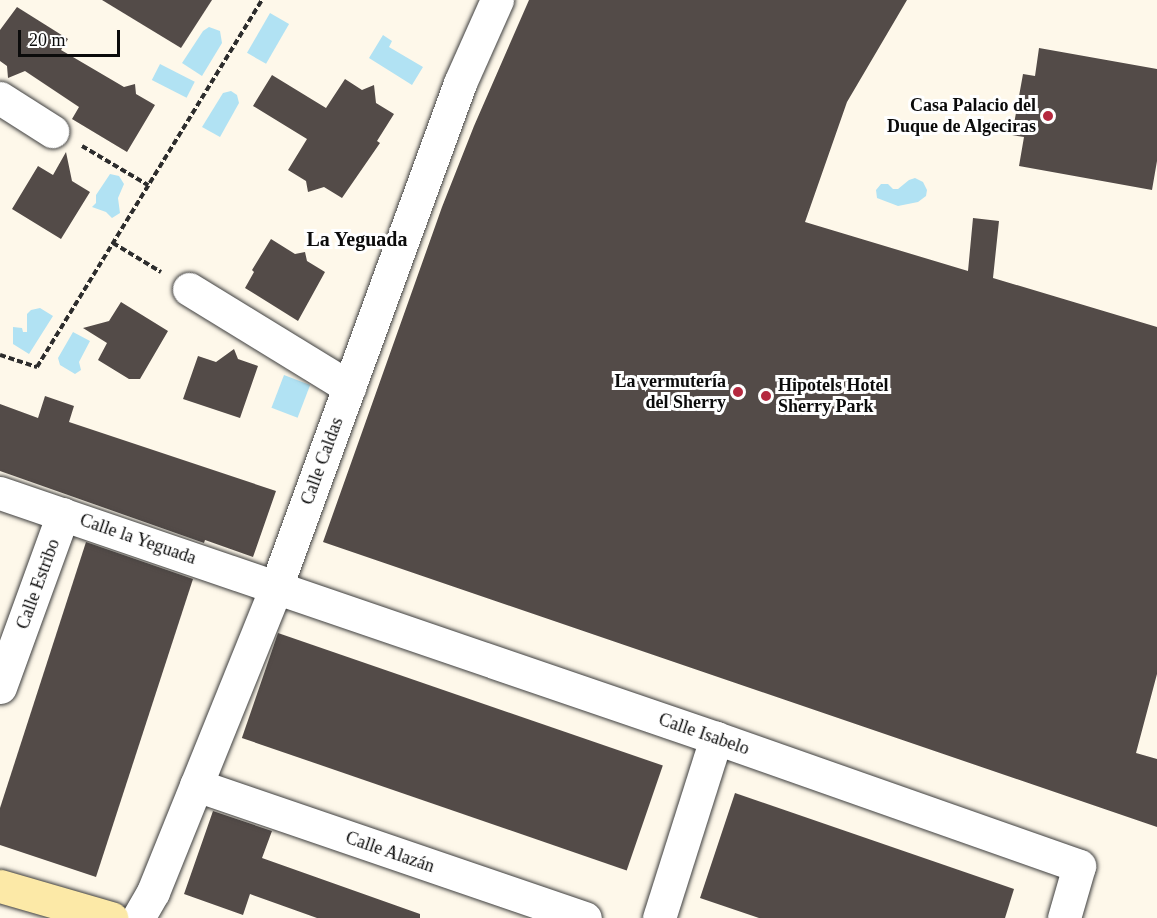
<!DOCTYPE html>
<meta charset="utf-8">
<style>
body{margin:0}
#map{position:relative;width:1157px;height:918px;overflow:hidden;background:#fef8ea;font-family:"Times New Roman",serif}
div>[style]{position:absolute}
.water>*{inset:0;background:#b1e2f3;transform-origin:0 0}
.building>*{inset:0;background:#534b48;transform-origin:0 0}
.path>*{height:4px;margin-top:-2px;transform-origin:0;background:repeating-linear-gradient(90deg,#2d2d2d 0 6px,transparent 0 9px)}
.roads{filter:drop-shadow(0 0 2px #3e3e3e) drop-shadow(0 0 2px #3e3e3e)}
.street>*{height:33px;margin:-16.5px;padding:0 16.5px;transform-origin:16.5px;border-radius:16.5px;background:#fff}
.secondary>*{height:33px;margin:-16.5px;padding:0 16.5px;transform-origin:16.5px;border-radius:16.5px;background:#fce9a7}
.dots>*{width:16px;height:16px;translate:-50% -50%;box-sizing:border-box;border:3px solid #fff;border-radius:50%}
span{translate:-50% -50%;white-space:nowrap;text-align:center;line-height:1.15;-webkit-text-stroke:6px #fff;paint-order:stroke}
.poi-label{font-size:18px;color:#0b0b0b;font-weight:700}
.right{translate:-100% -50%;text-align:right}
.left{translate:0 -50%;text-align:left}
.street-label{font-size:18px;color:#0b0b0b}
.neighbourhood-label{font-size:20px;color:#0b0b0b;font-weight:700}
.scale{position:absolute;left:18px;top:30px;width:102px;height:27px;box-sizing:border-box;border:3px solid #0b0b0b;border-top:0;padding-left:8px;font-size:18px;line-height:21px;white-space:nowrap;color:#0b0b0b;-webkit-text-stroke:4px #fff;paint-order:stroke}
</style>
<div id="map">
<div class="water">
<div style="left:270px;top:13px;width:22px;height:46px;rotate:30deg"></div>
<div style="clip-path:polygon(209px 27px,220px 31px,222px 43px,202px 76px,182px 63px,203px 31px)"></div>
<div style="clip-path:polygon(383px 35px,392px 41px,389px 47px,423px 67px,412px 85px,369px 58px)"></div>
<div style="left:160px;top:64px;width:39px;height:18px;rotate:27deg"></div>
<div style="clip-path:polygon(231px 91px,237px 95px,239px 103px,220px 137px,202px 127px,223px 93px)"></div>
<div style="clip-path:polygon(110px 174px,119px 176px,124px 184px,118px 198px,120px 213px,112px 218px,106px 212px,92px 207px,96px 203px,96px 195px)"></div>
<div style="clip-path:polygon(915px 178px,923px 182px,927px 190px,926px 196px,918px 202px,898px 206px,877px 198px,876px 190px,881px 184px,888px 184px,893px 189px,898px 189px,909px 180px)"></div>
<div style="clip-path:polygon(40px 308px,53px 316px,29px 354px,13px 344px,13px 327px,22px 328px,23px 332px,27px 332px,27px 314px,31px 310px)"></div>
<div style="clip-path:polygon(73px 332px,90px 341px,79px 362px,81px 370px,75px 374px,60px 365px,58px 358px)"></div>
<div style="left:284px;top:375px;width:28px;height:35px;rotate:21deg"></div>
</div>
<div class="building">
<div style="clip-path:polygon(102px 0,212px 0,181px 48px)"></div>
<div style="clip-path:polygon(529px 0,907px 0,847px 102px,805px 222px,968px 271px,973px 218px,999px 221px,993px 278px,1157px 327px,1157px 674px,1136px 753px,1157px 759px,1157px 827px,323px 542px,442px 207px,474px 126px)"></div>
<div style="clip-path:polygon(17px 7px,68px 39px,61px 50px,124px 87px,135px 84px,136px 94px,155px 105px,127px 152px,72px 119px,79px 107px,25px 71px,8px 78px,7px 66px,0 61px,0 30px)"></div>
<div style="clip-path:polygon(1039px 48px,1157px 69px,1157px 161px,1152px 190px,1019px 166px,1024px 137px,1012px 135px,1023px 74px,1035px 76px)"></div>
<div style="clip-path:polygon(272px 75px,326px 108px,345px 79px,362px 90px,374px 85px,376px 103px,394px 114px,377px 141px,380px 143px,342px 198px,324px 187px,308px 192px,306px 181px,288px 170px,307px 139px,253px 106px)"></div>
<div style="clip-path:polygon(66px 152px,72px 181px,90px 192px,61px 239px,12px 209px,38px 166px,53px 175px)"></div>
<div style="clip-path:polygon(271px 239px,295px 254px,305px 252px,307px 261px,325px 272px,298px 321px,245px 288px,254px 272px,252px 270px)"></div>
<div style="clip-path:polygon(121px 302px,168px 331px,140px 379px,129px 379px,98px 360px,107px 343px,83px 328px,109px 321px)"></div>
<div style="clip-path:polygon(234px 349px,238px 359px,258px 366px,240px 418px,183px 399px,198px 356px,216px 362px)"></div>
<div style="clip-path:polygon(45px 396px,74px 406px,69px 422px,276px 491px,253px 557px,205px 540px,204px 543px,0 471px,0 404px,38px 418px)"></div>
<div style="clip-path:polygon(86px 542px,193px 579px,96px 877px,0 845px,0 808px)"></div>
<div style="left:278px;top:633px;width:407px;height:111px;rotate:19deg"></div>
<div style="clip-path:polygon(735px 793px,1014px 889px,1005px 918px,759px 918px,700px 898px)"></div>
<div style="clip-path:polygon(213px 811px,272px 831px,262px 858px,420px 914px,420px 918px,317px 918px,250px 894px,243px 915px,184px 894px)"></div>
</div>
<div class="path">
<div style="left:82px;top:146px;width:77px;rotate:30.6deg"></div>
<div style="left:113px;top:243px;width:56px;rotate:31.1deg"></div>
<div style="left:0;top:355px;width:39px;rotate:18deg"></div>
<div style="left:37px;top:367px;width:430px;rotate:-58.5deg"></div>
</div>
<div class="roads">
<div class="street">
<div style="left:0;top:98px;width:62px;rotate:32.4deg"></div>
<div style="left:189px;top:289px;width:188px;rotate:31.5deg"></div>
<div style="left:0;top:493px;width:757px;rotate:18.89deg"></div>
<div style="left:716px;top:738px;width:385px;rotate:19.4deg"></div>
<div style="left:1079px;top:866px;width:54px;rotate:106.1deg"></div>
<div style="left:0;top:687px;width:184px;rotate:-70deg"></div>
<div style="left:196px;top:785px;width:411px;rotate:18.9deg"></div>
<div style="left:138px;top:918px;width:30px;rotate:-60deg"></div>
<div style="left:153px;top:892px;width:329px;rotate:-68deg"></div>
<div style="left:276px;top:587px;width:537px;rotate:-69.94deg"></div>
<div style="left:460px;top:83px;width:91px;rotate:-66deg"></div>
<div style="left:659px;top:918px;width:189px;rotate:-72.4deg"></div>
</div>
<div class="secondary">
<div style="left:0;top:886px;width:116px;rotate:16.1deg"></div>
</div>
</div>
<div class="dots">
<div style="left:1048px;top:116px;background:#b5293f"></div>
<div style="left:738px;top:392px;background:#b5293f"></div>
<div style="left:766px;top:396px;background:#b5293f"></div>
</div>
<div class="poi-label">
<span class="right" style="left:1036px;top:116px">Casa Palacio del<br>Duque de Algeciras</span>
<span class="right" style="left:726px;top:392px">La vermutería<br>del Sherry</span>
<span class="left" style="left:778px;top:396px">Hipotels Hotel<br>Sherry Park</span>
</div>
<div class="street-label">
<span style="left:322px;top:461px;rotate:-70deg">Calle Caldas</span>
<span style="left:138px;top:539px;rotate:19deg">Calle la Yeguada</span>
<span style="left:38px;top:584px;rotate:-70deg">Calle Estribo</span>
<span style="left:704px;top:734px;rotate:19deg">Calle Isabelo</span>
<span style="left:390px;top:852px;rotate:19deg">Calle Alazán</span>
</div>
<div class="neighbourhood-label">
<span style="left:357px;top:239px">La Yeguada</span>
</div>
<div class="scale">20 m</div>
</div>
